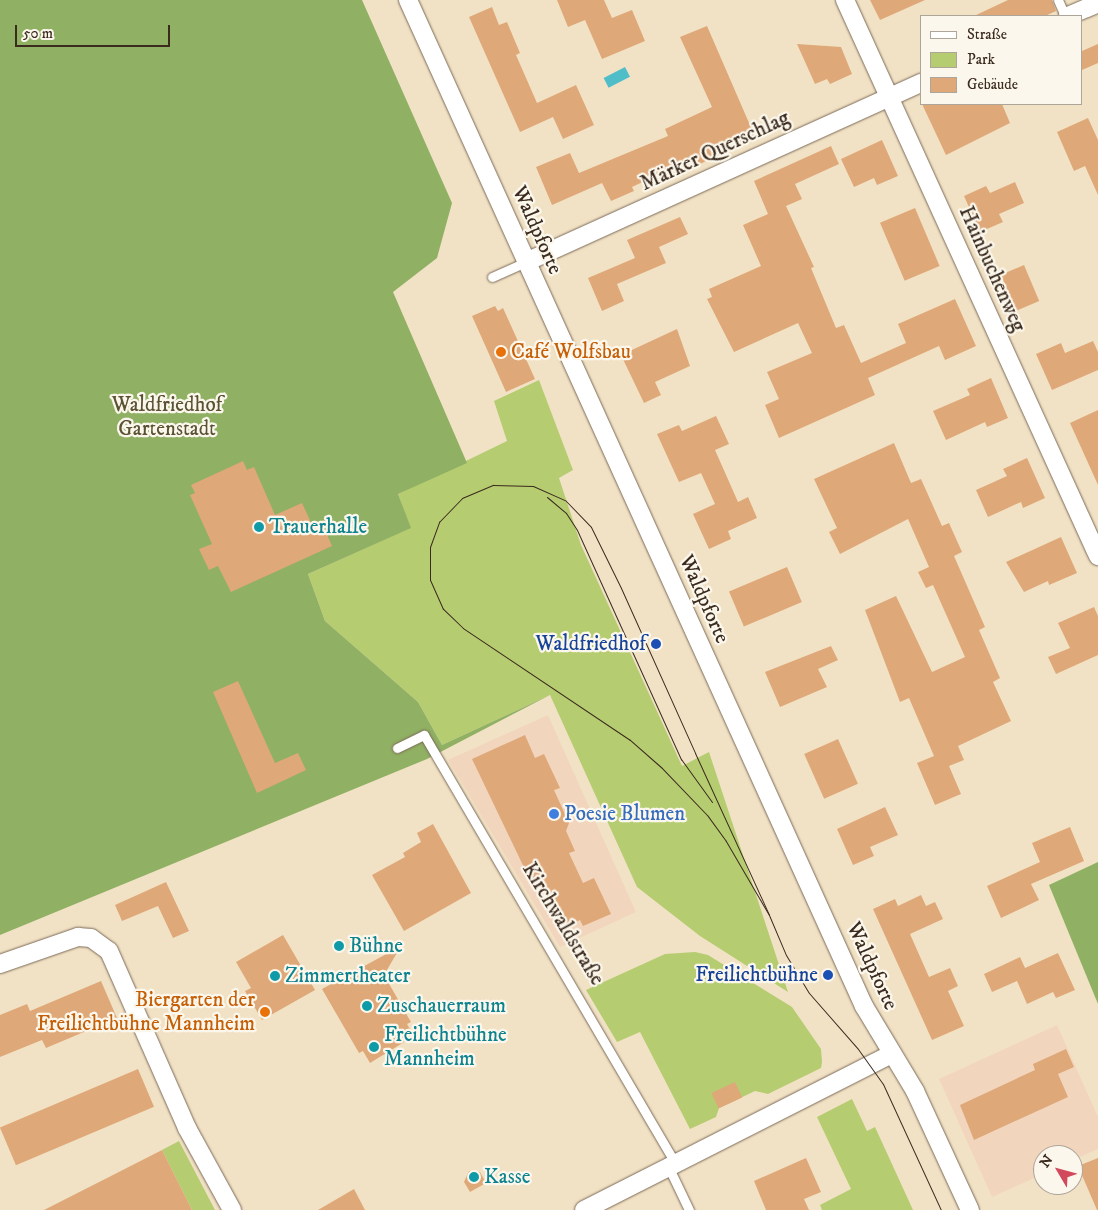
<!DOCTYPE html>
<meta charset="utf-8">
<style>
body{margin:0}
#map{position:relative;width:1098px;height:1210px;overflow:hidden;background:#f2e2c5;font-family:"IM FELL DW Pica",serif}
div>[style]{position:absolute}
.built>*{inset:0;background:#f2d5bd}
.green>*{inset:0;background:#b5cc71}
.forest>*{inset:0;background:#90b063}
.water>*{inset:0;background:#50bec9;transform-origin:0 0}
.building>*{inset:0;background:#dfa879;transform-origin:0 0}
.roads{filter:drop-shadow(0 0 1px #7b6a58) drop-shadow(0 0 1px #7b6a58)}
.lane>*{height:9px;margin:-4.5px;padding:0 4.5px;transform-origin:4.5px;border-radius:4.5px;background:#fff}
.street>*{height:18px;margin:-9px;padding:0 9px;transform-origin:9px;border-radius:9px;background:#fff}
.tram>*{height:1px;margin:-0.5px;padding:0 0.5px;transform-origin:0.5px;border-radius:0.5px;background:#3b2a1e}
.dots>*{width:14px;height:14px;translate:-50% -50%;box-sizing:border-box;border:2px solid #fbf7ec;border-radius:50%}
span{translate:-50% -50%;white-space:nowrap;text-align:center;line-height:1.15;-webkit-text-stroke:4.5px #fbf7ec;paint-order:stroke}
.street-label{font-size:21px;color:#3b2a1e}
.food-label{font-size:21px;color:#c56008}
.left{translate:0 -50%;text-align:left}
.right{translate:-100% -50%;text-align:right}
.park-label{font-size:21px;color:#5a5233}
.culture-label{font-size:21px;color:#0d838f}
.transit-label{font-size:21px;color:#164399}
.shop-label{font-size:21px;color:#366cbe}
.legend{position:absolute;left:920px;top:15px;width:162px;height:90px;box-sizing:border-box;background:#fbf7ec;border:1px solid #aea59a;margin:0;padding:6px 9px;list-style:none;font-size:15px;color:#3b2a1e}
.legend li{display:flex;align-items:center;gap:10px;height:25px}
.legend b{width:25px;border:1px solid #aea59a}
.north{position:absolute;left:1033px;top:1145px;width:50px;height:50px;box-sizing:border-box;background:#fbf7ec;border:1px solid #aea59a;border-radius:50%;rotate:307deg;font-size:14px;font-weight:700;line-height:20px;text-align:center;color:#3b2a1e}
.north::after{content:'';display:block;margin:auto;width:18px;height:22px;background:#d1495b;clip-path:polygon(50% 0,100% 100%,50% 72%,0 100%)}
.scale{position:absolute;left:15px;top:25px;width:155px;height:22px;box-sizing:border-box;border:2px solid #3b2a1e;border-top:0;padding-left:6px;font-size:15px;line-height:18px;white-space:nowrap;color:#3b2a1e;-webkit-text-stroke:4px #fbf7ec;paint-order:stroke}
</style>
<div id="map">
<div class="built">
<div style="clip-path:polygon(548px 715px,636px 912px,560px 947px,448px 760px)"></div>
<div style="clip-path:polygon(1057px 1025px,1098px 1117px,1098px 1149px,1073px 1160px,1073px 1155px,1043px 1155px,1043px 1174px,992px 1197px,939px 1079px)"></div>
</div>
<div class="green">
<div style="clip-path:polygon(539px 380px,573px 470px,559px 478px,581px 545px,682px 766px,709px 752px,788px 992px,700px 936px,637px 887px,550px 695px,442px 745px,418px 702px,325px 621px,308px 574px,410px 528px,398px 494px,507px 441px,494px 401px)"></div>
<div style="clip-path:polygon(695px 952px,708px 955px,792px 1007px,821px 1049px,822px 1062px,821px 1068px,768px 1094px,755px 1091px,719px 1108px,716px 1117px,690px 1129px,640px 1032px,617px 1042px,586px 990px,665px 954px)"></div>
<div style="clip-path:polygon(852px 1099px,867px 1131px,875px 1127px,913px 1210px,822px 1210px,820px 1205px,851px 1189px,817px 1117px)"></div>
<div style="clip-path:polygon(179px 1141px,215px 1210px,192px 1210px,162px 1150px)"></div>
</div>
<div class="forest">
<div style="clip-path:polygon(0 0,362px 0,452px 203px,437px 258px,393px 292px,467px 463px,398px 494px,411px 528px,308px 574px,325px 621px,418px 702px,442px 745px,550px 695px,427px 759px,0 935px)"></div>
<div style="clip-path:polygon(1098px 862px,1098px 1004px,1049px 885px)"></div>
</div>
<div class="water">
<div style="left:625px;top:67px;width:11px;height:24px;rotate:63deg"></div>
</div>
<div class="building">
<div style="clip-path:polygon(557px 0,604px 0,612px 18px,632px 10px,645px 41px,602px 59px,585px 20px,568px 27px)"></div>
<div style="clip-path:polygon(870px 0,925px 0,880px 20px)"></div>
<div style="clip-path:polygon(1008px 0,1052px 0,1056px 11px,1045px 16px,974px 16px)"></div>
<div style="clip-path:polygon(492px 7px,499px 25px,507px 22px,520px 53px,516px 55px,537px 103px,576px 85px,594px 125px,563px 139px,553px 117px,520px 132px,469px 17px)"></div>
<div style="clip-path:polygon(707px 26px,756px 139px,684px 171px,681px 164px,632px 187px,634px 191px,611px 201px,602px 183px,552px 205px,536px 167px,570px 153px,579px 173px,668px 136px,665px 129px,712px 107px,680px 37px)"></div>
<div style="clip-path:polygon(797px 44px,841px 47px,852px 74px,830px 84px,827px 79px,815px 84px)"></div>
<div style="clip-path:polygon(1098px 44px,1098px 63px,1082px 70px,1082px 51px)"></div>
<div style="clip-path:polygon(922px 104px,1002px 104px,1010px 123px,946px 155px)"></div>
<div style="clip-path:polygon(1088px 118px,1098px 140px,1098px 195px,1085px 166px,1074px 171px,1057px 132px)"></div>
<div style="clip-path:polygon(882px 140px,898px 176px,877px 185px,874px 178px,854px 187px,841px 159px)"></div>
<div style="clip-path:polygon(831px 146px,839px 164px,795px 184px,802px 199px,786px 206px,814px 267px,811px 268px,836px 328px,844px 325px,861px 363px,906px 343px,898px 324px,955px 299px,976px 346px,945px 360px,939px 346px,868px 378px,875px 395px,779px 438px,765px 405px,779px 399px,767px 372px,812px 353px,798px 323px,734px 352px,707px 299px,712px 297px,709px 289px,761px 266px,743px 225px,768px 214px,754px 181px)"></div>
<div style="clip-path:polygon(1015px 182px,1024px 203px,999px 214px,1003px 222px,980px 232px,964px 196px,986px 186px,990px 193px)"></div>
<div style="left:915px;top:208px;width:63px;height:38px;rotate:67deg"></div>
<div style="clip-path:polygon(680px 217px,688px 234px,659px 247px,666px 263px,617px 284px,624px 301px,602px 311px,588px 278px,635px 258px,627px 240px)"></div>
<div style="left:1024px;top:265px;width:39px;height:25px;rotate:67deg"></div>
<div style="clip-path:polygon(495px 306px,498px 311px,503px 308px,535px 379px,506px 392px,472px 316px)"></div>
<div style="clip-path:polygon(677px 329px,690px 366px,655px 382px,661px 395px,644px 403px,621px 355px)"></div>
<div style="clip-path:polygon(1093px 341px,1098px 352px,1098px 370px,1052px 390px,1036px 354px,1061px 343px,1065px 353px)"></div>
<div style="clip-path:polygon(991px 378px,1008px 418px,987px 427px,985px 422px,946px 440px,933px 411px,970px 395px,967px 389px)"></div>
<div style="clip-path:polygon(1098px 410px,1098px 485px,1070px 423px)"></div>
<div style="clip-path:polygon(716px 416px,729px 444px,715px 450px,738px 502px,748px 497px,757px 518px,728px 531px,731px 539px,709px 549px,693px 514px,715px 504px,701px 473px,679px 482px,657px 434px,679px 425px,682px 431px)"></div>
<div style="clip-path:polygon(894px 443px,911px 483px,921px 479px,942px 526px,949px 523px,962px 552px,954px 556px,985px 627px,979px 630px,1000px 678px,993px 682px,1011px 721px,958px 746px,964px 760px,949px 766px,961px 794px,935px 805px,917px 763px,934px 756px,909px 698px,900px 702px,865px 610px,896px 596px,932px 672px,965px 657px,933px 585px,926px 588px,918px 572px,929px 567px,908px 519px,840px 554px,829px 532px,837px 528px,814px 479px)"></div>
<div style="clip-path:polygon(1027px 458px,1045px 498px,1023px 508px,1021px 502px,988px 517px,976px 490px,1007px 476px,1003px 469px)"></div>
<div style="clip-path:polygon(243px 461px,247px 470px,254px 467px,275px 515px,302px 503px,314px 529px,323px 525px,332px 546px,231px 592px,218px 566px,209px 570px,199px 549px,212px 544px,190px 495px,195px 493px,191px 485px)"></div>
<div style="clip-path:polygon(1061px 537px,1077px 573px,1049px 585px,1048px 581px,1024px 592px,1006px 562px)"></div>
<div style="left:787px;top:567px;width:38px;height:63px;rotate:67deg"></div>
<div style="clip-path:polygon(1094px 607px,1098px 616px,1098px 655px,1056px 674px,1048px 657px,1070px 648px,1058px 623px)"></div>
<div style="clip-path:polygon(831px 646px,838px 660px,818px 669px,827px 687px,780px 707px,765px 672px)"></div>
<div style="clip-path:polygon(238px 681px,275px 763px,298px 753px,306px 770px,257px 793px,213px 692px)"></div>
<div style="clip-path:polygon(525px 735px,535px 758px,544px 754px,560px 788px,554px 790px,569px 823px,566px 831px,575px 851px,569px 853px,583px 883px,594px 878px,611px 914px,583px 926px,580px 920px,566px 927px,541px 875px,530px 880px,472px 759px)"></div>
<div style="left:838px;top:739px;width:49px;height:37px;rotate:66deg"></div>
<div style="clip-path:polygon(885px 807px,898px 835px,870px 847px,874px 856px,853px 865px,837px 829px)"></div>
<div style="clip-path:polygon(433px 824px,471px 893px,404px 931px,372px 875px,405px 857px,403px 853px,421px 842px,417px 833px)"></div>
<div style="clip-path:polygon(1070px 827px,1084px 861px,1031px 884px,1039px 900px,1001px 918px,987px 886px,1040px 862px,1032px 843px)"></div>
<div style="clip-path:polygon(166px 882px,189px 931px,173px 938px,158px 906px,122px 921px,115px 905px)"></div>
<div style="clip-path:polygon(921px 895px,926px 906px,935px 902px,943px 919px,910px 934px,929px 977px,950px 968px,958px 986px,948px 991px,964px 1026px,932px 1040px,873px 909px,895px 899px,898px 906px)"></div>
<div style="clip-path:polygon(283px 935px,315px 990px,262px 1020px,245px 991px,251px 988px,236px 962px)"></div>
<div style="clip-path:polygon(401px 946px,384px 975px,411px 1022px,407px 1024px,414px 1036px,370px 1063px,363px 1051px,359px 1053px,322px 989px)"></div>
<div style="clip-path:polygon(1058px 953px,1075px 990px,1056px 998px,1053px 992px,1027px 1004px,1017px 981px,992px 992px,984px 974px,1020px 957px,1025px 968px)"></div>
<div style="clip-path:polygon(101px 981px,117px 1018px,46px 1048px,42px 1040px,0 1057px,0 1015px,27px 1004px,30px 1011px)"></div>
<div style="clip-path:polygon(1066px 1049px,1074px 1067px,1058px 1074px,1068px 1097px,974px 1140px,960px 1105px,1035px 1070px,1033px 1064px)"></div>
<div style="left:138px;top:1069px;width:41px;height:150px;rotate:67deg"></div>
<div style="left:735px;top:1082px;width:17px;height:26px;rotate:65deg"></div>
<div style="clip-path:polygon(162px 1150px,192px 1210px,44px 1210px,109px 1177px)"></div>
<div style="clip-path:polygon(806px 1158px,821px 1192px,804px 1199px,809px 1210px,766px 1210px,754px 1181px)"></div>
<div style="clip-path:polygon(1098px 1158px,1098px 1210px,1097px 1210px,1078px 1166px)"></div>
<div style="clip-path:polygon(469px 1171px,480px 1172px,486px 1183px,470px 1192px,464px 1182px)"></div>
<div style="clip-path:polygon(354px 1189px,365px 1210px,318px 1210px)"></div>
</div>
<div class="roads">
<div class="lane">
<div style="left:1058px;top:0;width:17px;rotate:66deg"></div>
<div style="left:492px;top:277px;width:37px;rotate:-24deg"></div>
<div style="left:397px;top:748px;width:30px;rotate:-26deg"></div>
<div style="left:424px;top:735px;width:498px;rotate:59.6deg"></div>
<div style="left:669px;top:1168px;width:47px;rotate:64.5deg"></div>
</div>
<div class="street">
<div style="left:408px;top:0;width:1105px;rotate:65.62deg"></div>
<div style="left:864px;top:1006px;width:99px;rotate:59deg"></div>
<div style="left:915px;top:1091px;width:131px;rotate:65.2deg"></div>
<div style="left:845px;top:0;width:611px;rotate:65.53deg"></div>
<div style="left:1068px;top:16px;width:33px;rotate:-23deg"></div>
<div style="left:526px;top:262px;width:435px;rotate:-24.4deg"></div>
<div style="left:0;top:964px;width:83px;rotate:-19.1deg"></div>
<div style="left:78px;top:937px;width:13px;rotate:4deg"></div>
<div style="left:91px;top:938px;width:22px;rotate:36deg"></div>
<div style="left:109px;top:951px;width:193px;rotate:66.2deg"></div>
<div style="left:187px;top:1128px;width:94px;rotate:61.2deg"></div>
<div style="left:584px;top:1210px;width:345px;rotate:-26.9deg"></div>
</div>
</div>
<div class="tram">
<div style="left:547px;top:497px;width:25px;rotate:40deg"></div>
<div style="left:566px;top:513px;width:20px;rotate:57deg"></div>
<div style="left:577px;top:530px;width:252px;rotate:65.6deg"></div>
<div style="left:681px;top:759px;width:53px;rotate:54.2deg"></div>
<div style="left:769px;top:915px;width:86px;rotate:-120.2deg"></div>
<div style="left:726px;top:841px;width:32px;rotate:-126deg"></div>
<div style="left:707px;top:815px;width:65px;rotate:-133.8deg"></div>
<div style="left:662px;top:768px;width:43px;rotate:-138.8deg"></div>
<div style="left:630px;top:740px;width:201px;rotate:-146.2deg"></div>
<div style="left:463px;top:628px;width:28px;rotate:-136deg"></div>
<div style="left:443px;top:609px;width:32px;rotate:-114deg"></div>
<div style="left:430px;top:580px;width:33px;rotate:-90deg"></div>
<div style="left:430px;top:547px;width:27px;rotate:-70deg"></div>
<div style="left:439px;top:522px;width:33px;rotate:-46deg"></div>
<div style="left:462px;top:498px;width:34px;rotate:-23deg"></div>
<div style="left:493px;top:485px;width:40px;rotate:1.4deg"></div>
<div style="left:533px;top:486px;width:36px;rotate:24deg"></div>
<div style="left:566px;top:501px;width:36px;rotate:46deg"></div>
<div style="left:591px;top:527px;width:68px;rotate:63.8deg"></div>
<div style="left:621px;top:588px;width:181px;rotate:65.8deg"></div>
<div style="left:695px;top:753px;width:178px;rotate:65.4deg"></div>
<div style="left:769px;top:915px;width:43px;rotate:67deg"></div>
<div style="left:786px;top:955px;width:44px;rotate:58.8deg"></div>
<div style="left:809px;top:993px;width:74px;rotate:48.8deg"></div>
<div style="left:858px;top:1049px;width:43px;rotate:54.5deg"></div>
<div style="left:883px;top:1084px;width:139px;rotate:65.3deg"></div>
</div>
<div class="dots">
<div style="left:501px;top:352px;background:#e8710a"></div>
<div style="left:259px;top:527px;background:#0f9aa8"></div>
<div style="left:656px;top:644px;background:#1a4fb4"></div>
<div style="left:554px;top:814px;background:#3f7fe0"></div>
<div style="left:339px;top:946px;background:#0f9aa8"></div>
<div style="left:828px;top:975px;background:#1a4fb4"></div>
<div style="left:275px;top:976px;background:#0f9aa8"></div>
<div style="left:367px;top:1006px;background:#0f9aa8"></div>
<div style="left:265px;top:1012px;background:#e8710a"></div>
<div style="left:374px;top:1047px;background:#0f9aa8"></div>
<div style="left:474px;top:1177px;background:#0f9aa8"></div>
</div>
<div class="street-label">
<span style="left:715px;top:151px;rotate:-25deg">Märker Querschlag</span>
<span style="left:537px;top:230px;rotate:66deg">Waldpforte</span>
<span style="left:992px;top:269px;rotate:66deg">Hainbuchenweg</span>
<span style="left:704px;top:599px;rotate:66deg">Waldpforte</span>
<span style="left:563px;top:924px;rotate:59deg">Kirchwaldstraße</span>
<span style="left:872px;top:966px;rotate:65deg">Waldpforte</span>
</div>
<div class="food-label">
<span class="left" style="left:511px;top:352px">Café Wolfsbau</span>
<span class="right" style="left:255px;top:1012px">Biergarten der<br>Freilichtbühne Mannheim</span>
</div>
<div class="park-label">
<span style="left:167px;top:417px">Waldfriedhof<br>Gartenstadt</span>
</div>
<div class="culture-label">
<span class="left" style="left:269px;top:527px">Trauerhalle</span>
<span class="left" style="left:349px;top:946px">Bühne</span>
<span class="left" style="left:285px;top:976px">Zimmertheater</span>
<span class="left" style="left:377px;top:1006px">Zuschauerraum</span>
<span class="left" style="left:384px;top:1047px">Freilichtbühne<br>Mannheim</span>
<span class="left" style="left:484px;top:1177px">Kasse</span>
</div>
<div class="transit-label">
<span class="right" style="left:646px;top:644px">Waldfriedhof</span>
<span class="right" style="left:818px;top:975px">Freilichtbühne</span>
</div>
<div class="shop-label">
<span class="left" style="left:564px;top:814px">Poesie Blumen</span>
</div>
<ul class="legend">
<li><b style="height:6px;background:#fff"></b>Straße</li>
<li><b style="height:14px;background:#b5cc71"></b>Park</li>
<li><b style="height:14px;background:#dfa879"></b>Gebäude</li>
</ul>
<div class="north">N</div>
<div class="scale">50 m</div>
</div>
